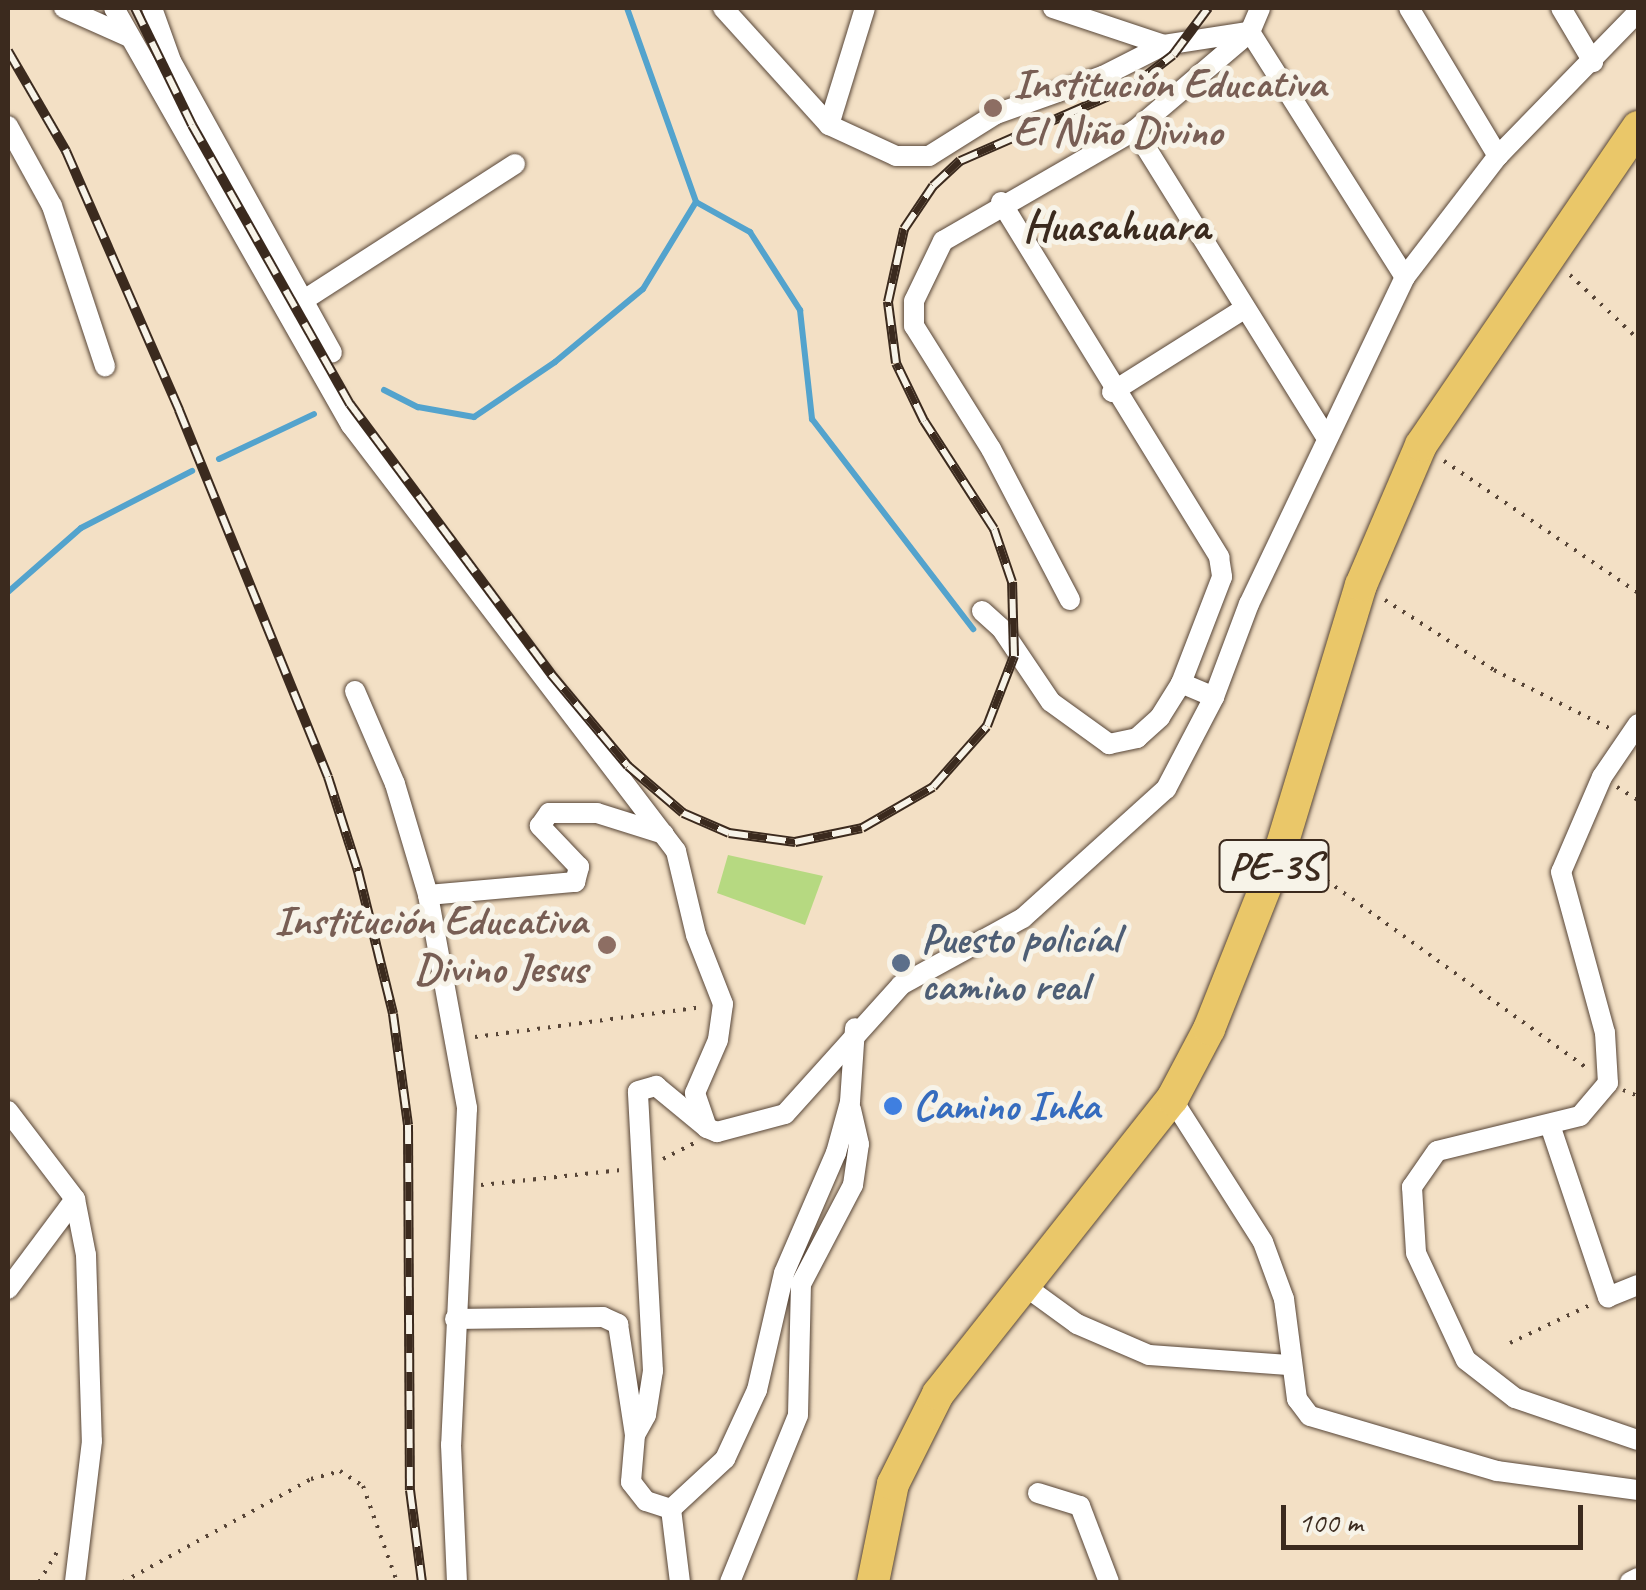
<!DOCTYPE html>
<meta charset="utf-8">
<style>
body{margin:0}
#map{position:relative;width:1646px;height:1590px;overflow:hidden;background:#f3e0c5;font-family:Caveat,sans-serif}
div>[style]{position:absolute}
.green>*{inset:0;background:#b6d981}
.stream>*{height:6px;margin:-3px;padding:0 3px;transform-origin:3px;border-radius:3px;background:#53a3cd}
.path>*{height:4px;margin-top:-2px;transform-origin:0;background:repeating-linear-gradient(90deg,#574537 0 2.5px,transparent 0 10.5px)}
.roads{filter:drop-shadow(0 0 2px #574537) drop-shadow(0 0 2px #574537)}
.minor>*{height:20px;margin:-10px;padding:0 10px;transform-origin:10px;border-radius:10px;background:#fff}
.trunk>*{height:32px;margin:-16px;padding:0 16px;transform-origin:16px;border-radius:16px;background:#eac769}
.rail>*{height:10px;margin-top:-5px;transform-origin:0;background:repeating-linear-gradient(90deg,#f7f3e8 0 19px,#3b2a1e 0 38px);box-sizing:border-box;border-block:2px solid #3b2a1e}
.dots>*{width:28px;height:28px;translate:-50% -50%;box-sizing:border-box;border:5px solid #f7f3e8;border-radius:50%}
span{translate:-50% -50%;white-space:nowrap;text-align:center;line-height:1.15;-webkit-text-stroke:10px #f7f3e8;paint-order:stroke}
.shield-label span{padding:2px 8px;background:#f7f3e8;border:2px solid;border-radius:8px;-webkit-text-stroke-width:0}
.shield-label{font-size:40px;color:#3b2a1e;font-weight:700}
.education-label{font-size:42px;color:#785e54;font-weight:700}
.left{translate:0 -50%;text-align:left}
.right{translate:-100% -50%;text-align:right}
.service-label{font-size:42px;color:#4e5e75;font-weight:700}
.shop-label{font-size:42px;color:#366cbe;font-weight:700}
.neighbourhood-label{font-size:45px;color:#3b2a1e;font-weight:700}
.frame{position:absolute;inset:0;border:10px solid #3b2a1e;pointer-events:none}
.scale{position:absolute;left:1281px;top:1505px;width:302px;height:45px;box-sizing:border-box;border:5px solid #3b2a1e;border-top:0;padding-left:12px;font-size:30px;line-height:35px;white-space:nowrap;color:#3b2a1e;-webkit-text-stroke:8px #f7f3e8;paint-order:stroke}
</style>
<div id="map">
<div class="green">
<div style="clip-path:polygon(728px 855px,823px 876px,805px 925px,717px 893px)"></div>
</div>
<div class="stream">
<div style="left:627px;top:8px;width:206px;rotate:70.4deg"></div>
<div style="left:696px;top:202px;width:62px;rotate:29.1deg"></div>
<div style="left:750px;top:232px;width:93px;rotate:57.3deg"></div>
<div style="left:800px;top:310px;width:110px;rotate:83.7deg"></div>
<div style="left:812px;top:419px;width:265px;rotate:52.5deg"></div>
<div style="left:384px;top:390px;width:38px;rotate:27deg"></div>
<div style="left:418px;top:407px;width:57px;rotate:10.1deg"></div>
<div style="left:474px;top:417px;width:98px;rotate:-34.2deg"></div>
<div style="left:555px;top:362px;width:114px;rotate:-39.7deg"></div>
<div style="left:643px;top:289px;width:102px;rotate:-58.7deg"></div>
<div style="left:219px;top:459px;width:105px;rotate:-25.3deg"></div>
<div style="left:8px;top:592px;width:97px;rotate:-41.2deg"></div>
<div style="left:81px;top:528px;width:125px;rotate:-27.2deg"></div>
</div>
<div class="path">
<div style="left:1570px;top:275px;width:93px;rotate:43.3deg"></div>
<div style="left:1444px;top:461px;width:235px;rotate:34.2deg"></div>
<div style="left:1385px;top:600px;width:130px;rotate:32.7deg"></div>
<div style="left:1494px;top:670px;width:131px;rotate:26.8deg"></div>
<div style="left:1617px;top:787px;width:25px;rotate:32deg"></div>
<div style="left:1301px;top:862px;width:355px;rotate:35.8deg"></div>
<div style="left:475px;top:1037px;width:230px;rotate:-7.5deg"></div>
<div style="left:1623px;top:1090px;width:16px;rotate:22deg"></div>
<div style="left:663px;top:1159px;width:36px;rotate:-27deg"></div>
<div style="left:481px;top:1185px;width:141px;rotate:-6.1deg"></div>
<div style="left:1510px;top:1343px;width:89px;rotate:-25.4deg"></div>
<div style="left:39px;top:1582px;width:35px;rotate:-59deg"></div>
<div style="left:123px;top:1582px;width:214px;rotate:-28.7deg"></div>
<div style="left:311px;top:1479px;width:30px;rotate:-15deg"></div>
<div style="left:340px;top:1471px;width:27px;rotate:33deg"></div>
<div style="left:363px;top:1486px;width:102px;rotate:70.5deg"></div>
</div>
<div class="roads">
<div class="minor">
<div style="left:64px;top:8px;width:71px;rotate:24deg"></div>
<div style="left:114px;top:8px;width:480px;rotate:60.4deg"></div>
<div style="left:351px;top:425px;width:536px;rotate:52.66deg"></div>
<div style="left:676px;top:851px;width:86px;rotate:76.6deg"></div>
<div style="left:696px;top:935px;width:74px;rotate:68.6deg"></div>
<div style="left:723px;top:1004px;width:36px;rotate:98deg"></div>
<div style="left:718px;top:1040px;width:58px;rotate:113.5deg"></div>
<div style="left:695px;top:1093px;width:37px;rotate:71deg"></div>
<div style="left:707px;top:1128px;width:11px;rotate:22deg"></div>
<div style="left:717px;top:1132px;width:70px;rotate:-14.8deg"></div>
<div style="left:785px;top:1114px;width:173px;rotate:-48deg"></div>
<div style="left:901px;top:985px;width:139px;rotate:-28.8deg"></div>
<div style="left:1023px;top:918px;width:193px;rotate:-42.1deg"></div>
<div style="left:1166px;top:789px;width:104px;rotate:-62.4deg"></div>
<div style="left:1214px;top:697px;width:99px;rotate:-69.4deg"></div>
<div style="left:1249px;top:604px;width:362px;rotate:-64.5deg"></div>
<div style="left:1405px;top:277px;width:153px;rotate:-52.5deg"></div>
<div style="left:1498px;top:156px;width:201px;rotate:-45.8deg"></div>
<div style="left:152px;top:8px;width:56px;rotate:70.3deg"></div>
<div style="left:171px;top:61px;width:333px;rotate:61.1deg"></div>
<div style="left:723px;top:8px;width:158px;rotate:47.8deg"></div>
<div style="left:829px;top:125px;width:74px;rotate:24.8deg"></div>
<div style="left:896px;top:156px;width:33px"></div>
<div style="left:929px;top:156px;width:79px;rotate:-32.1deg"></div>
<div style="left:996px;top:114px;width:114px;rotate:-19.6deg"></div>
<div style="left:1103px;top:76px;width:68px;rotate:-26.9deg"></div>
<div style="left:1053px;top:8px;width:117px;rotate:18.4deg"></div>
<div style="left:1164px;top:45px;width:85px;rotate:-8.8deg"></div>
<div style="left:1409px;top:8px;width:173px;rotate:59deg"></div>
<div style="left:1561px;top:8px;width:63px;rotate:59.3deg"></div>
<div style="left:1250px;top:32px;width:290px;rotate:57.7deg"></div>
<div style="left:829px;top:125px;width:122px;rotate:-72.9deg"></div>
<div style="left:8px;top:126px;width:91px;rotate:61.2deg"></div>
<div style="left:52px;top:206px;width:169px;rotate:71.7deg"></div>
<div style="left:1135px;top:130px;width:363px;rotate:58.1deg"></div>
<div style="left:1001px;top:202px;width:417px;rotate:58.4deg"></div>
<div style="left:1219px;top:557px;width:20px;rotate:81deg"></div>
<div style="left:1222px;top:577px;width:114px;rotate:111.1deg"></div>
<div style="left:1181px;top:683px;width:36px;rotate:23deg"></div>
<div style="left:304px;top:300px;width:251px;rotate:-32.8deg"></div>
<div style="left:1112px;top:392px;width:154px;rotate:-32.2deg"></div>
<div style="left:1070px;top:600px;width:170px;rotate:-117.6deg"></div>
<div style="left:991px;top:449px;width:145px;rotate:-122deg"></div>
<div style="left:914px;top:326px;width:25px;rotate:-90deg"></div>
<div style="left:914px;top:301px;width:67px;rotate:-64.2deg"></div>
<div style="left:943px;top:241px;width:222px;rotate:-30deg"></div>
<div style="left:1135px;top:130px;width:151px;rotate:-40.4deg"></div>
<div style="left:1250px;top:32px;width:26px;rotate:-67deg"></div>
<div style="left:982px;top:611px;width:25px;rotate:42deg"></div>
<div style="left:1001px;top:628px;width:89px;rotate:56deg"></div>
<div style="left:1051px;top:702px;width:72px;rotate:35.9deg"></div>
<div style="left:1109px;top:744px;width:29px;rotate:-12deg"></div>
<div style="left:1137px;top:738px;width:31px;rotate:-42deg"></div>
<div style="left:1160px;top:717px;width:40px;rotate:-58deg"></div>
<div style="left:355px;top:691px;width:101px;rotate:66.7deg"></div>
<div style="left:395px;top:784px;width:116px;rotate:73.4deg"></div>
<div style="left:428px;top:895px;width:217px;rotate:79.6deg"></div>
<div style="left:467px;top:1108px;width:337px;rotate:92.7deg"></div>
<div style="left:451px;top:1445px;width:137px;rotate:87.5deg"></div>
<div style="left:1638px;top:724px;width:64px;rotate:124.2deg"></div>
<div style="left:1602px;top:777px;width:103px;rotate:113.3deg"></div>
<div style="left:1561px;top:872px;width:167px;rotate:74.7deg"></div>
<div style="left:1605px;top:1033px;width:50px;rotate:86.6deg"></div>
<div style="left:1608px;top:1083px;width:43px;rotate:130.3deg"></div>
<div style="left:1580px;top:1116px;width:147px;rotate:166.2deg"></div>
<div style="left:1437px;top:1151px;width:44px;rotate:124.8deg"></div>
<div style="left:1412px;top:1187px;width:66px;rotate:86.5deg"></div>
<div style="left:1416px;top:1253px;width:118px;rotate:65deg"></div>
<div style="left:1466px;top:1360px;width:62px;rotate:37.8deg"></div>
<div style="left:1515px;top:1398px;width:130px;rotate:18.9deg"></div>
<div style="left:428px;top:895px;width:148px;rotate:-5.1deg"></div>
<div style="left:575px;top:882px;width:16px;rotate:-75deg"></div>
<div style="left:579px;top:867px;width:57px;rotate:-133.6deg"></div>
<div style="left:540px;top:826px;width:16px;rotate:-55deg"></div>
<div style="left:549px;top:813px;width:48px"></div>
<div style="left:597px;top:813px;width:70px;rotate:17.4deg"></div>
<div style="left:1172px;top:1099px;width:169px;rotate:57.5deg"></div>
<div style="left:1263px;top:1242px;width:61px;rotate:69.8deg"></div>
<div style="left:1284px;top:1299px;width:101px;rotate:82.6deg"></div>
<div style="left:1297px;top:1399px;width:21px;rotate:53deg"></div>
<div style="left:1310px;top:1416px;width:195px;rotate:16.4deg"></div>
<div style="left:1497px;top:1471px;width:142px;rotate:7.7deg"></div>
<div style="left:8px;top:1111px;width:111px;rotate:52.7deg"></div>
<div style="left:75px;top:1199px;width:57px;rotate:78.9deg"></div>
<div style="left:86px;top:1255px;width:186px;rotate:88.2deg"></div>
<div style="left:92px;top:1441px;width:142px;rotate:96.9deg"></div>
<div style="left:1550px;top:1125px;width:182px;rotate:71.4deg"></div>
<div style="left:1608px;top:1297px;width:32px;rotate:-22deg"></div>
<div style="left:1022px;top:1284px;width:68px;rotate:36deg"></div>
<div style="left:1077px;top:1324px;width:78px;rotate:23.3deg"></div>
<div style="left:1149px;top:1355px;width:140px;rotate:4.1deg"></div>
<div style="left:8px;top:1289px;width:112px;rotate:-53.3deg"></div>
<div style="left:455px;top:1319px;width:148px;rotate:-0.8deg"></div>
<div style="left:603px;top:1317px;width:17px;rotate:25deg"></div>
<div style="left:618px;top:1324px;width:112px;rotate:81.3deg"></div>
<div style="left:635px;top:1435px;width:47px;rotate:94.9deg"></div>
<div style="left:631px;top:1482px;width:24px;rotate:52deg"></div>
<div style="left:646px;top:1501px;width:26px;rotate:18deg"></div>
<div style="left:671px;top:1509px;width:74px;rotate:-42.8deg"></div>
<div style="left:725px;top:1459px;width:76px;rotate:-65.1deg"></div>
<div style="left:757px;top:1390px;width:120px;rotate:-77deg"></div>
<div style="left:784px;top:1273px;width:131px;rotate:-66.6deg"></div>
<div style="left:836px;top:1153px;width:53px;rotate:-74.6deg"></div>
<div style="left:850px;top:1102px;width:74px;rotate:-86.1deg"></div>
<div style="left:635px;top:1435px;width:23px;rotate:-61deg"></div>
<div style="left:646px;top:1415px;width:45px;rotate:-81deg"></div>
<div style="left:653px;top:1371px;width:280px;rotate:-93.1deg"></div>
<div style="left:638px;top:1091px;width:19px;rotate:-16deg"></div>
<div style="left:656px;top:1086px;width:66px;rotate:39.5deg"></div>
<div style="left:1038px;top:1493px;width:44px;rotate:17.2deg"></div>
<div style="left:1080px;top:1506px;width:81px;rotate:69.1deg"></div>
<div style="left:671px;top:1509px;width:74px;rotate:83deg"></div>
<div style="left:730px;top:1582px;width:180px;rotate:-67.8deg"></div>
<div style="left:798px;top:1415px;width:131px;rotate:-88.7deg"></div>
<div style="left:801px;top:1284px;width:112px;rotate:-62.3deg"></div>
<div style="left:853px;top:1185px;width:41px;rotate:-81.7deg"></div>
<div style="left:859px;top:1144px;width:36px;rotate:-103deg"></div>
<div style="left:1630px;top:1582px;width:9px;rotate:-27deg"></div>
</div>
<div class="trunk">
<div style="left:873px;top:1582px;width:100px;rotate:-78.5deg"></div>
<div style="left:893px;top:1484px;width:101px;rotate:-63.4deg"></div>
<div style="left:938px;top:1394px;width:377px;rotate:-51.6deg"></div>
<div style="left:1172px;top:1099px;width:79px;rotate:-62.1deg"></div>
<div style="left:1209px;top:1029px;width:195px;rotate:-68.3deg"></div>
<div style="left:1281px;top:848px;width:275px;rotate:-73.1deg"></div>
<div style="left:1361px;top:585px;width:152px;rotate:-66.8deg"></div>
<div style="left:1421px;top:445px;width:385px;rotate:-55.7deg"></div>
</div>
</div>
<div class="rail">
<div style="left:135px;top:8px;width:130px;rotate:64deg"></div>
<div style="left:192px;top:125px;width:321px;rotate:60.5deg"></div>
<div style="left:350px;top:404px;width:337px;rotate:53.3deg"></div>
<div style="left:551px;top:674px;width:120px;rotate:50.1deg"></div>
<div style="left:628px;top:766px;width:72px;rotate:40.5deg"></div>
<div style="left:683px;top:813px;width:50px;rotate:23.5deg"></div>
<div style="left:729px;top:833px;width:67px;rotate:7.8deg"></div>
<div style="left:795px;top:842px;width:68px;rotate:-11.8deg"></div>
<div style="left:862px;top:828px;width:82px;rotate:-30deg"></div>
<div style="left:933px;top:787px;width:81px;rotate:-48.5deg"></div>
<div style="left:987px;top:726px;width:75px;rotate:-68.9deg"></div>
<div style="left:1014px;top:656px;width:74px;rotate:-91.5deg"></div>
<div style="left:1012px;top:582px;width:56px;rotate:-108.8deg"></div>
<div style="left:994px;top:529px;width:129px;rotate:-122.9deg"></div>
<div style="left:924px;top:421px;width:64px;rotate:-115.8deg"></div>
<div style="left:896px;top:363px;width:62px;rotate:-97.5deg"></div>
<div style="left:888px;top:302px;width:75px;rotate:-77.6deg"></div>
<div style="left:904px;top:229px;width:52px;rotate:-56deg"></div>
<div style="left:933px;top:186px;width:37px;rotate:-43deg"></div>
<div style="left:960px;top:161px;width:190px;rotate:-23.6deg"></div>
<div style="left:1134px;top:85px;width:49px;rotate:-37.6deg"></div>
<div style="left:1173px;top:55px;width:59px;rotate:-53.3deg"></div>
<div style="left:8px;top:51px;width:116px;rotate:59.9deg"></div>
<div style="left:66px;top:151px;width:283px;rotate:66.4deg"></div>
<div style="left:179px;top:410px;width:396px;rotate:67.9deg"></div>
<div style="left:328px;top:777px;width:99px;rotate:72.3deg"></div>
<div style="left:358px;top:871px;width:147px;rotate:76.2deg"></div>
<div style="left:393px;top:1014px;width:112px;rotate:82.3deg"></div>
<div style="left:408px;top:1125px;width:365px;rotate:89.7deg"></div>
<div style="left:410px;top:1490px;width:93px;rotate:82.6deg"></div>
</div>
<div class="dots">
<div style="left:993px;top:108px;background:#8d6e63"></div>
<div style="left:607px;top:945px;background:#8d6e63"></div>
<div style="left:901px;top:963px;background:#5c6f8a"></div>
<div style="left:893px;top:1106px;background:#3f7fe0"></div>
</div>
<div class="shield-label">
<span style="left:1274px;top:866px">PE-3S</span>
</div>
<div class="education-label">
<span class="left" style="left:1013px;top:108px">Institución Educativa<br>El Niño Divino</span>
<span class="right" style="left:587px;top:945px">Institución Educativa<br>Divino Jesus</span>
</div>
<div class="service-label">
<span class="left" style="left:921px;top:963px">Puesto policíal<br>camino real</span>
</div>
<div class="shop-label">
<span class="left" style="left:913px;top:1106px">Camino Inka</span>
</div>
<div class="neighbourhood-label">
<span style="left:1116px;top:226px">Huasahuara</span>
</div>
<div class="frame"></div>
<div class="scale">100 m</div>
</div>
